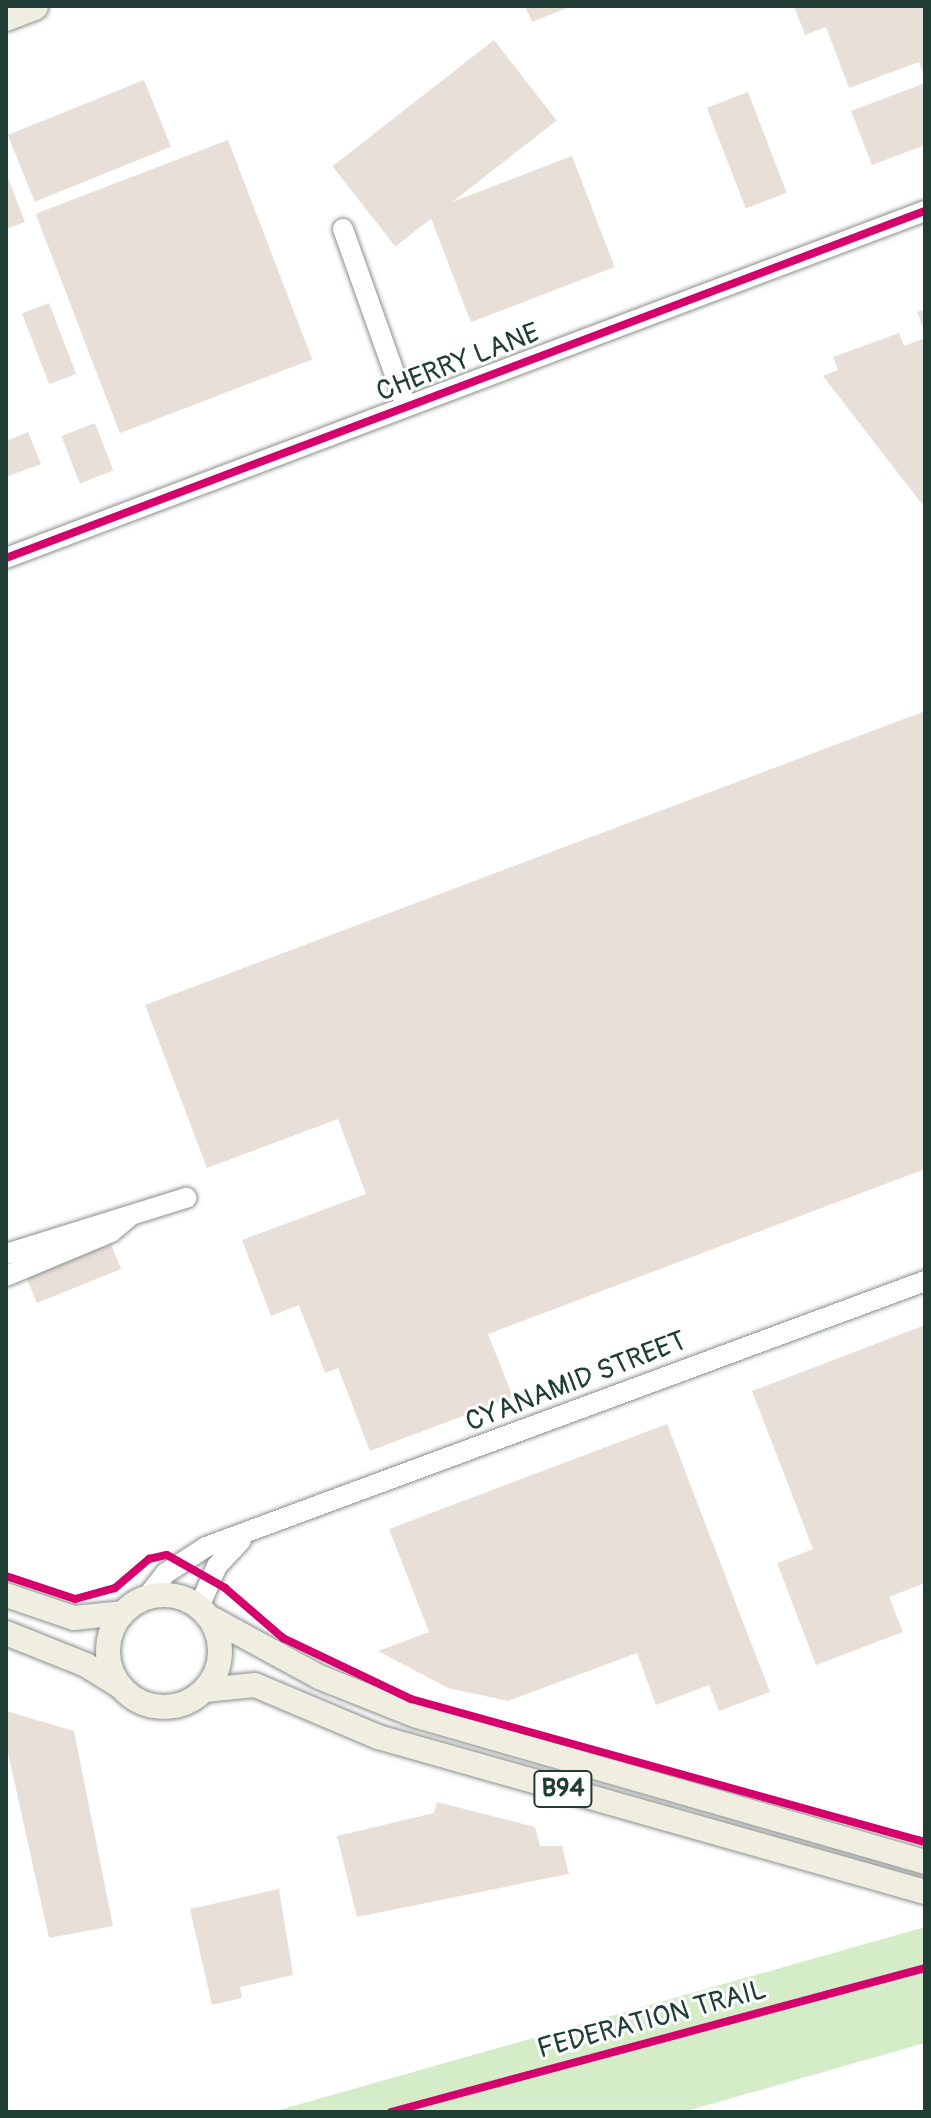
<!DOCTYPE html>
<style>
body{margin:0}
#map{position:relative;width:931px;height:2118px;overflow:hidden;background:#fff;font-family:Pangolin,sans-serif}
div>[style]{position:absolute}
.green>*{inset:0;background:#d4ecc8}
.building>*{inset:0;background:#e8e0d8;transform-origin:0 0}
.roads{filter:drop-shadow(0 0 2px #898f8d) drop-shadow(0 0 2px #898f8d)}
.minor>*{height:20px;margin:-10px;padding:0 10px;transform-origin:10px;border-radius:10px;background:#fff}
.major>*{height:24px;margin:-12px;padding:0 12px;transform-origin:12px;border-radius:12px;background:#f0ede1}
.major>.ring{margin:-12px;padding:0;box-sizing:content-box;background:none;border:24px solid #f0ede1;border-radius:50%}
.highway>*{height:28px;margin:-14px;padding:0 14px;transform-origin:14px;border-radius:14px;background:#f0ede1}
.cycleway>*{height:8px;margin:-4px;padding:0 4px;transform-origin:4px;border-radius:4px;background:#d6006c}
span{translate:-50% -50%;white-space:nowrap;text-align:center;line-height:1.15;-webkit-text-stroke:6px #fff;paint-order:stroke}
.shield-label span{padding:2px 6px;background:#fff;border:2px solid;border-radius:6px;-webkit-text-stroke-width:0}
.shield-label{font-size:26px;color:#1f3d34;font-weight:700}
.street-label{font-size:28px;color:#1f3d34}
.frame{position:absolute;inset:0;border:8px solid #1f3d34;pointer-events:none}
</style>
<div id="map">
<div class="green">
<div style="clip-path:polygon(925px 1927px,925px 2043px,683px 2112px,272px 2112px)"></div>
</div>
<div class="building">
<div style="clip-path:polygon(525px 6px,572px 6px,532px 22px)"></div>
<div style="clip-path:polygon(794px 6px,925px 6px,925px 78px,919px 62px,849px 88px,826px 27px,805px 35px)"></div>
<div style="left:494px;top:40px;width:102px;height:205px;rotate:52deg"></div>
<div style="left:144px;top:80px;width:72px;height:147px;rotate:68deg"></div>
<div style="clip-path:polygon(925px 83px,925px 145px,872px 165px,851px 111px)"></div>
<div style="left:748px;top:92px;width:108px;height:44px;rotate:69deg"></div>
<div style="left:228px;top:140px;width:235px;height:206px;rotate:69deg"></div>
<div style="left:572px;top:156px;width:119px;height:154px;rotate:69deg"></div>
<div style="clip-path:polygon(6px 173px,25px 222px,6px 229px)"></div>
<div style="left:49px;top:303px;width:76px;height:29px;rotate:69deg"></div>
<div style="clip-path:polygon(925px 309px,925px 333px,917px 312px)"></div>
<div style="clip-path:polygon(899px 333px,904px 346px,925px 338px,925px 508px,823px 376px,838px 370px,833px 357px)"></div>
<div style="left:95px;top:423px;width:51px;height:36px;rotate:69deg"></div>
<div style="clip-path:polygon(28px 432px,41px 464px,6px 477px,6px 433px,9px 440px)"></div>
<div style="clip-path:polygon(925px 711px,925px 1169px,488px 1334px,513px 1397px,370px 1451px,338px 1368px,325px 1373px,299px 1305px,271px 1316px,242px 1240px,366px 1194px,338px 1119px,207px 1168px,145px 1005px)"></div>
<div style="left:111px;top:1244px;width:27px;height:91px;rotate:68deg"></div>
<div style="clip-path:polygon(925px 1325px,925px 1583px,889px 1597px,903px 1632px,816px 1665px,777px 1563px,813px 1549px,752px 1391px)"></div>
<div style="clip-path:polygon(667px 1424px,770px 1692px,719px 1711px,709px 1685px,656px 1705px,637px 1653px,508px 1701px,448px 1688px,378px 1651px,429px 1632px,389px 1529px)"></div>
<div style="clip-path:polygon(6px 1711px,74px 1731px,113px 1926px,49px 1938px,6px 1744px)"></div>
<div style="clip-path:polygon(437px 1802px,535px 1827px,540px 1846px,562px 1846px,569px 1874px,357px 1917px,337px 1836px,434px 1813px)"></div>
<div style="clip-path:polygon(279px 1889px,293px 1975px,240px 1987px,242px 1998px,212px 2005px,190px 1909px)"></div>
</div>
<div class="roads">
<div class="minor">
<div style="left:343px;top:229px;width:188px;rotate:70.4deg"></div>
<div style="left:6px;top:558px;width:982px;rotate:-20.69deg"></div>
<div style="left:6px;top:1254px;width:189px;rotate:-17.3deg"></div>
<div style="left:6px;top:1276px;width:114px;rotate:-22.7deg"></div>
<div style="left:111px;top:1232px;width:23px;rotate:-40deg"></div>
<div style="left:147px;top:1597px;width:31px;rotate:-52deg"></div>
<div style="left:166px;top:1573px;width:48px;rotate:-33deg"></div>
<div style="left:206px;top:1547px;width:767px;rotate:-20.3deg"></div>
<div style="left:199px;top:1607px;width:45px;rotate:-66.3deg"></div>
<div style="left:217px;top:1566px;width:35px;rotate:-47deg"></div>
</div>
<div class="major">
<div class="ring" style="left:108px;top:1595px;width:88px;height:88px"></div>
<div style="left:6px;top:1595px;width:72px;rotate:18.7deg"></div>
<div style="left:74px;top:1618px;width:48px;rotate:-5.9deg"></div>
<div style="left:209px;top:1617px;width:125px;rotate:28.6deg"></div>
<div style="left:319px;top:1677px;width:105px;rotate:21.7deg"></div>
<div style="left:417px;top:1716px;width:529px;rotate:16.03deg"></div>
<div style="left:6px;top:1633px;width:86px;rotate:21.8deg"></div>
<div style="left:86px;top:1665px;width:39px;rotate:32deg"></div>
<div style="left:205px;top:1690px;width:50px;rotate:-5.7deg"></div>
<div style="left:255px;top:1685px;width:134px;rotate:22.9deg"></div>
<div style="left:378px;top:1737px;width:569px;rotate:15.82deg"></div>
</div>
<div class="highway">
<div style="left:6px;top:17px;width:30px;rotate:-21deg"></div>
</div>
</div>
<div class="cycleway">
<div style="left:6px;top:558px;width:982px;rotate:-20.69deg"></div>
<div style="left:6px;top:1576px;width:73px;rotate:18.4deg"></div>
<div style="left:75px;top:1599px;width:41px;rotate:-15.4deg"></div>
<div style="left:115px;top:1588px;width:45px;rotate:-40.5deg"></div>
<div style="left:149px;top:1559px;width:18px;rotate:-13deg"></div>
<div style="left:167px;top:1555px;width:67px;rotate:29.6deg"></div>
<div style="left:225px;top:1588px;width:77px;rotate:40.8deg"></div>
<div style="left:283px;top:1638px;width:142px;rotate:25.5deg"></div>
<div style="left:411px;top:1699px;width:534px;rotate:15.55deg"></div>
<div style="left:391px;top:2112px;width:553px;rotate:-15.09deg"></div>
</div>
<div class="shield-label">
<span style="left:563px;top:1789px">B94</span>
</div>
<div class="street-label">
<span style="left:458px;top:363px;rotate:-21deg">CHERRY LANE</span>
<span style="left:576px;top:1382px;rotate:-21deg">CYANAMID STREET</span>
<span style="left:652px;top:2020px;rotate:-15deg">FEDERATION TRAIL</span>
</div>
<div class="frame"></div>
</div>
